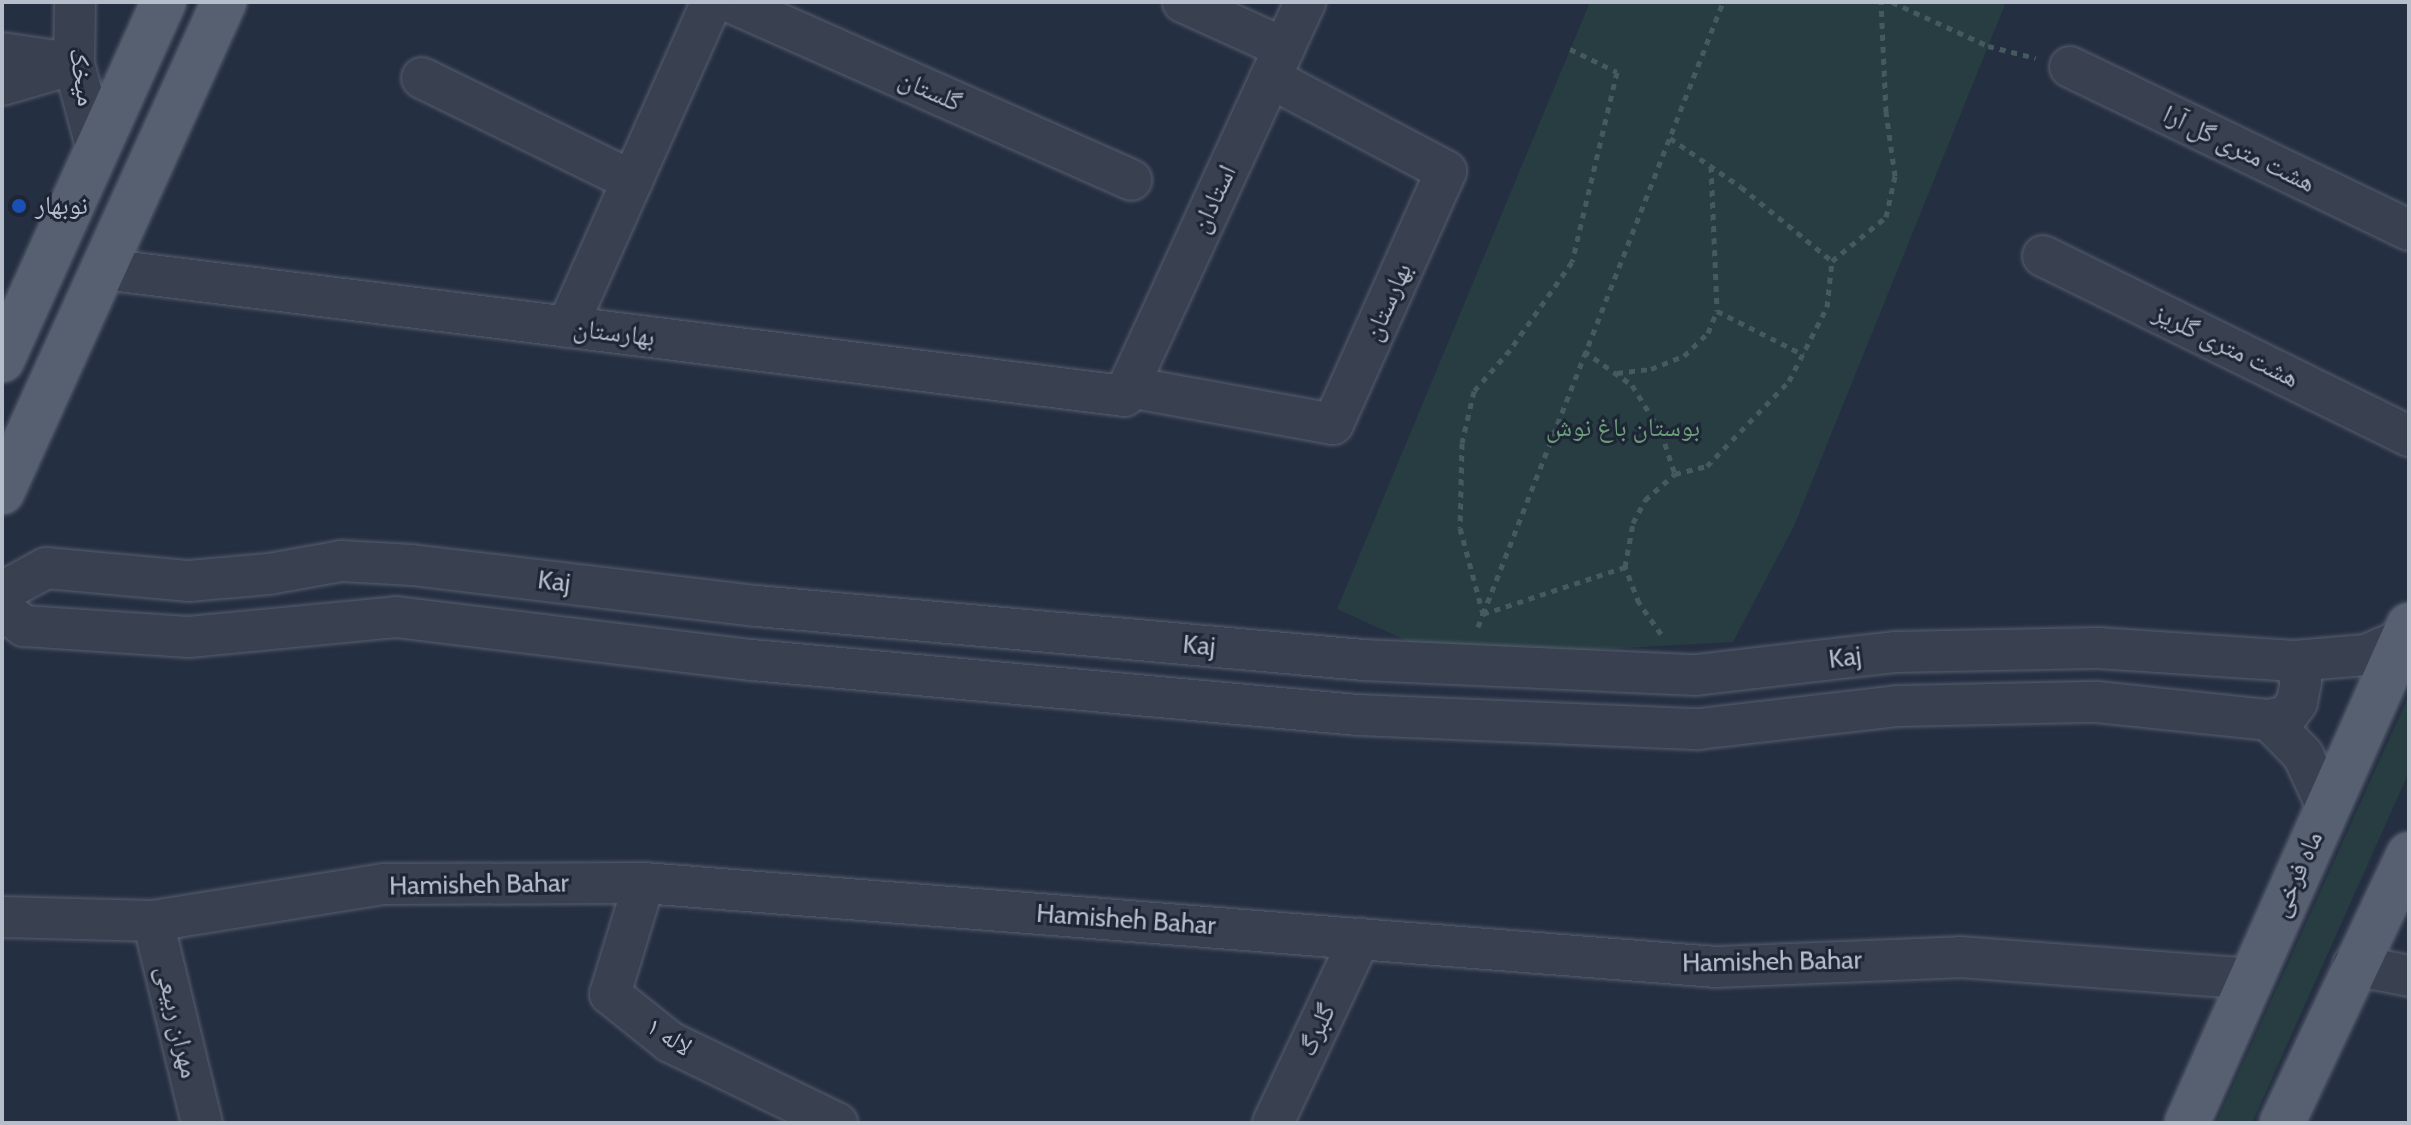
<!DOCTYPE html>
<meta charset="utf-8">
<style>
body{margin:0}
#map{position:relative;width:2411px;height:1125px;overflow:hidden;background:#252f42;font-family:Cabin,"Noto Naskh Arabic",sans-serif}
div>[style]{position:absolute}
.green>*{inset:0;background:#273d42}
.path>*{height:5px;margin-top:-2.5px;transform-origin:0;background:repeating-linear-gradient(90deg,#455a5f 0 6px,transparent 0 12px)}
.roads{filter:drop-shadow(0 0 2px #575f6e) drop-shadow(0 0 2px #575f6e)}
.minor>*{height:40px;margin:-20px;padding:0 20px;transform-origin:20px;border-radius:20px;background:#394151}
.major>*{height:44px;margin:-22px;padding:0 22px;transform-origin:22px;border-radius:22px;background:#576071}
.dots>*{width:22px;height:22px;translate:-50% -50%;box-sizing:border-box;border:4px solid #1e2636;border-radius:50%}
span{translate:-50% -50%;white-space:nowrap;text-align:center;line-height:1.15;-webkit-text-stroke:6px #1e2636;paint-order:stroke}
.street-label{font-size:26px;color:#b6bdcb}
.poi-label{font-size:26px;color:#b6bdcb}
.left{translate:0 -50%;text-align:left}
.park-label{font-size:26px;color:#6c9d7a}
.frame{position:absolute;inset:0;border:4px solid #b6bdcb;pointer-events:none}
</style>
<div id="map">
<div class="green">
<div style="clip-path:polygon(1590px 2px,2006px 2px,1794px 526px,1733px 642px,1445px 658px,1337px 609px)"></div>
<div style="clip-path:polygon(2409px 695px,2409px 772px,2252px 1123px,2216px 1123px)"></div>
</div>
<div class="path">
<div style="left:1892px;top:2px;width:106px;rotate:24.6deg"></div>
<div style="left:1988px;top:46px;width:49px;rotate:14deg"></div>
<div style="left:1570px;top:49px;width:52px;rotate:26.1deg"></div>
<div style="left:1617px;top:72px;width:195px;rotate:103.3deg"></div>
<div style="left:1572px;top:262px;width:108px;rotate:125.2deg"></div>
<div style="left:1510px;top:350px;width:55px;rotate:131.3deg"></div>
<div style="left:1474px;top:391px;width:53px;rotate:103deg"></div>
<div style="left:1462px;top:443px;width:85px;rotate:91.3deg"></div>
<div style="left:1460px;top:528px;width:89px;rotate:75deg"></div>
<div style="left:1483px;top:614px;width:657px;rotate:-68.59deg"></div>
<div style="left:1670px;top:138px;width:86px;rotate:34.6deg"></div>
<div style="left:1741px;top:187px;width:117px;rotate:39.1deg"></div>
<div style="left:1832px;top:261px;width:70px;rotate:-39.2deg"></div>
<div style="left:1886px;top:217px;width:42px;rotate:-77.6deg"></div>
<div style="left:1895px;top:176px;width:65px;rotate:-98deg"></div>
<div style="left:1886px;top:112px;width:110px;rotate:-92.6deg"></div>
<div style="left:1711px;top:166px;width:145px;rotate:87.6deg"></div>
<div style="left:1717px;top:311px;width:97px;rotate:26.8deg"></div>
<div style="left:1584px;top:351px;width:59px;rotate:35.3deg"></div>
<div style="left:1632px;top:385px;width:55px;rotate:58.3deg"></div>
<div style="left:1661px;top:432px;width:44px;rotate:71.6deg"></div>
<div style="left:1675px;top:474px;width:33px;rotate:-14deg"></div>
<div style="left:1707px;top:466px;width:118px;rotate:-46deg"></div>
<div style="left:1789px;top:381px;width:83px;rotate:-62.8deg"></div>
<div style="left:1827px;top:307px;width:46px;rotate:-83.8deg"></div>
<div style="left:1617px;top:373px;width:34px;rotate:-7deg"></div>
<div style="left:1651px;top:369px;width:35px;rotate:-22deg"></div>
<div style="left:1684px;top:356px;width:33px;rotate:-44deg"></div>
<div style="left:1708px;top:333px;width:24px;rotate:-68deg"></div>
<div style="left:1478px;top:627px;width:14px;rotate:-69deg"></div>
<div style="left:1483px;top:614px;width:150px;rotate:-18.3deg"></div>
<div style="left:1661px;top:634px;width:38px;rotate:-125deg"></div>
<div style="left:1639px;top:603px;width:39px;rotate:-111deg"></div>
<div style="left:1625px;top:567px;width:45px;rotate:-79.7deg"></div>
<div style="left:1633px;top:523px;width:26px;rotate:-62deg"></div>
<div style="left:1645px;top:500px;width:40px;rotate:-41deg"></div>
</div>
<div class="roads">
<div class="minor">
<div style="left:75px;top:2px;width:62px;rotate:90.9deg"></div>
<div style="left:74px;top:64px;width:89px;rotate:75deg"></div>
<div style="left:730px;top:2px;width:439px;rotate:23.9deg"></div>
<div style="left:1183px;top:2px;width:111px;rotate:24.5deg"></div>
<div style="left:2px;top:53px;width:62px;rotate:8.4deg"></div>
<div style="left:2070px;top:67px;width:376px;rotate:25.7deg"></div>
<div style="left:422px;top:78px;width:234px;rotate:26.1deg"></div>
<div style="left:2px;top:85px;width:75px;rotate:-16.3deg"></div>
<div style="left:2043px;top:256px;width:408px;rotate:26.2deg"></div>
<div style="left:103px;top:269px;width:1029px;rotate:7.09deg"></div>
<div style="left:1124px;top:396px;width:434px;rotate:-65.3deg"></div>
<div style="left:567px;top:327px;width:356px;rotate:-66deg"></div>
<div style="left:1129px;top:387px;width:207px;rotate:10.3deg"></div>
<div style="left:1333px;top:424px;width:277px;rotate:-65.9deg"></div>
<div style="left:1446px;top:171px;width:199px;rotate:-152.1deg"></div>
<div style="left:2px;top:592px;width:50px;rotate:-28.6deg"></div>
<div style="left:46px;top:568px;width:144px;rotate:5.2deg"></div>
<div style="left:189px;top:581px;width:80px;rotate:-5deg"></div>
<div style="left:269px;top:574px;width:73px;rotate:-10.2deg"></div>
<div style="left:341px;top:561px;width:71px;rotate:3.2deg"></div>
<div style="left:412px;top:565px;width:347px;rotate:6.8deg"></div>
<div style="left:757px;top:606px;width:608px;rotate:5.09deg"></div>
<div style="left:1363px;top:660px;width:333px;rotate:2.6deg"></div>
<div style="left:1696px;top:675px;width:200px;rotate:-6.6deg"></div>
<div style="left:1895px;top:652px;width:203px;rotate:-1.1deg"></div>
<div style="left:2098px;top:648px;width:196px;rotate:3.8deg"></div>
<div style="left:2294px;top:661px;width:72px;rotate:-4.8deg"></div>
<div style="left:2366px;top:655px;width:40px;rotate:-23.4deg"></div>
<div style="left:2px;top:609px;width:28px;rotate:38deg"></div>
<div style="left:24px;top:626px;width:165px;rotate:3.8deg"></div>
<div style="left:189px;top:637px;width:208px;rotate:-5.5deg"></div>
<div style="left:396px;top:617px;width:359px;rotate:6.9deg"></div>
<div style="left:752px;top:660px;width:608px;rotate:5.19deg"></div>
<div style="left:1358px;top:715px;width:341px;rotate:2.4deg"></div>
<div style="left:1699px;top:729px;width:201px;rotate:-6.6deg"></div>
<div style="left:1899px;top:706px;width:198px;rotate:-1.2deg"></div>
<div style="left:2097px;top:702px;width:173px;rotate:6deg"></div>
<div style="left:2269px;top:720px;width:49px;rotate:45.8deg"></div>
<div style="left:2303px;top:755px;width:57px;rotate:65.2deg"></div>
<div style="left:2269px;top:720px;width:18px;rotate:-13deg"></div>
<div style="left:2287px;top:716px;width:17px;rotate:-54deg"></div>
<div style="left:2297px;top:702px;width:21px;rotate:-79deg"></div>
<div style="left:2301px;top:681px;width:21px;rotate:-109deg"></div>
<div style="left:644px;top:883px;width:116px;rotate:107deg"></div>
<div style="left:610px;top:994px;width:77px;rotate:38.7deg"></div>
<div style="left:670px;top:1042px;width:186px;rotate:25.9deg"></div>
<div style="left:2px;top:917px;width:151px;rotate:1.5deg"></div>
<div style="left:153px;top:921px;width:235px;rotate:-9.1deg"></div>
<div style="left:385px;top:884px;width:259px;rotate:-0.2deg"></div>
<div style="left:644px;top:883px;width:1075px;rotate:4.48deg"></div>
<div style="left:1716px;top:967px;width:244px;rotate:-2.3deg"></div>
<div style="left:1960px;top:957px;width:292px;rotate:4.3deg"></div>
<div style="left:153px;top:921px;width:208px;rotate:76.4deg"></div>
<div style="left:2353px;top:965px;width:57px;rotate:11.1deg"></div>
<div style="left:1273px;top:1123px;width:204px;rotate:-64.8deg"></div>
</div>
<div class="major">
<div style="left:2px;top:360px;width:393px;rotate:-65.7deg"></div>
<div style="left:2px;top:492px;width:538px;rotate:-65.63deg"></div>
<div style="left:2187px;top:1123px;width:545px;rotate:-65.97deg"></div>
<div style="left:2282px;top:1123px;width:297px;rotate:-64.7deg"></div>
</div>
</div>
<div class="dots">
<div style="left:19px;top:206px;background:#1a4fb4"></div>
</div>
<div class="street-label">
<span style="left:82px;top:77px;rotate:81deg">میخک</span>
<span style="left:930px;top:91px;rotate:24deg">گلستان</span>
<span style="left:2239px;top:149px;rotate:26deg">هشت متری گل آرا</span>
<span style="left:1214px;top:199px;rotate:-65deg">استادان</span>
<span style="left:1388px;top:302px;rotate:-66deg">بهارستان</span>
<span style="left:614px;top:333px;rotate:7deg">بهارستان</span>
<span style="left:2226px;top:346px;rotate:26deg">هشت متری گلریز</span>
<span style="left:554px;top:582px;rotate:7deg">Kaj</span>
<span style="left:1199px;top:646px;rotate:5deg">Kaj</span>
<span style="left:1845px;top:658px;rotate:-7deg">Kaj</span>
<span style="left:2297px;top:874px;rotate:-66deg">ماه فرخی</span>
<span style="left:479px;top:885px;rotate:-1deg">Hamisheh Bahar</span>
<span style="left:1126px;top:920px;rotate:4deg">Hamisheh Bahar</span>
<span style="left:1772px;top:962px;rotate:-1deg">Hamisheh Bahar</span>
<span style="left:177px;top:1022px;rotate:77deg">مهران ربیعی</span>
<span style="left:1317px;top:1030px;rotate:-65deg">گلبرگ</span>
<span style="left:669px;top:1037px;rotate:33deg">لاله ۱</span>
</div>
<div class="poi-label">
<span class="left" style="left:35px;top:206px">نوبهار</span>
</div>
<div class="park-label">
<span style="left:1623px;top:428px">بوستان باغ نوش</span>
</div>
<div class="frame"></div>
</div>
